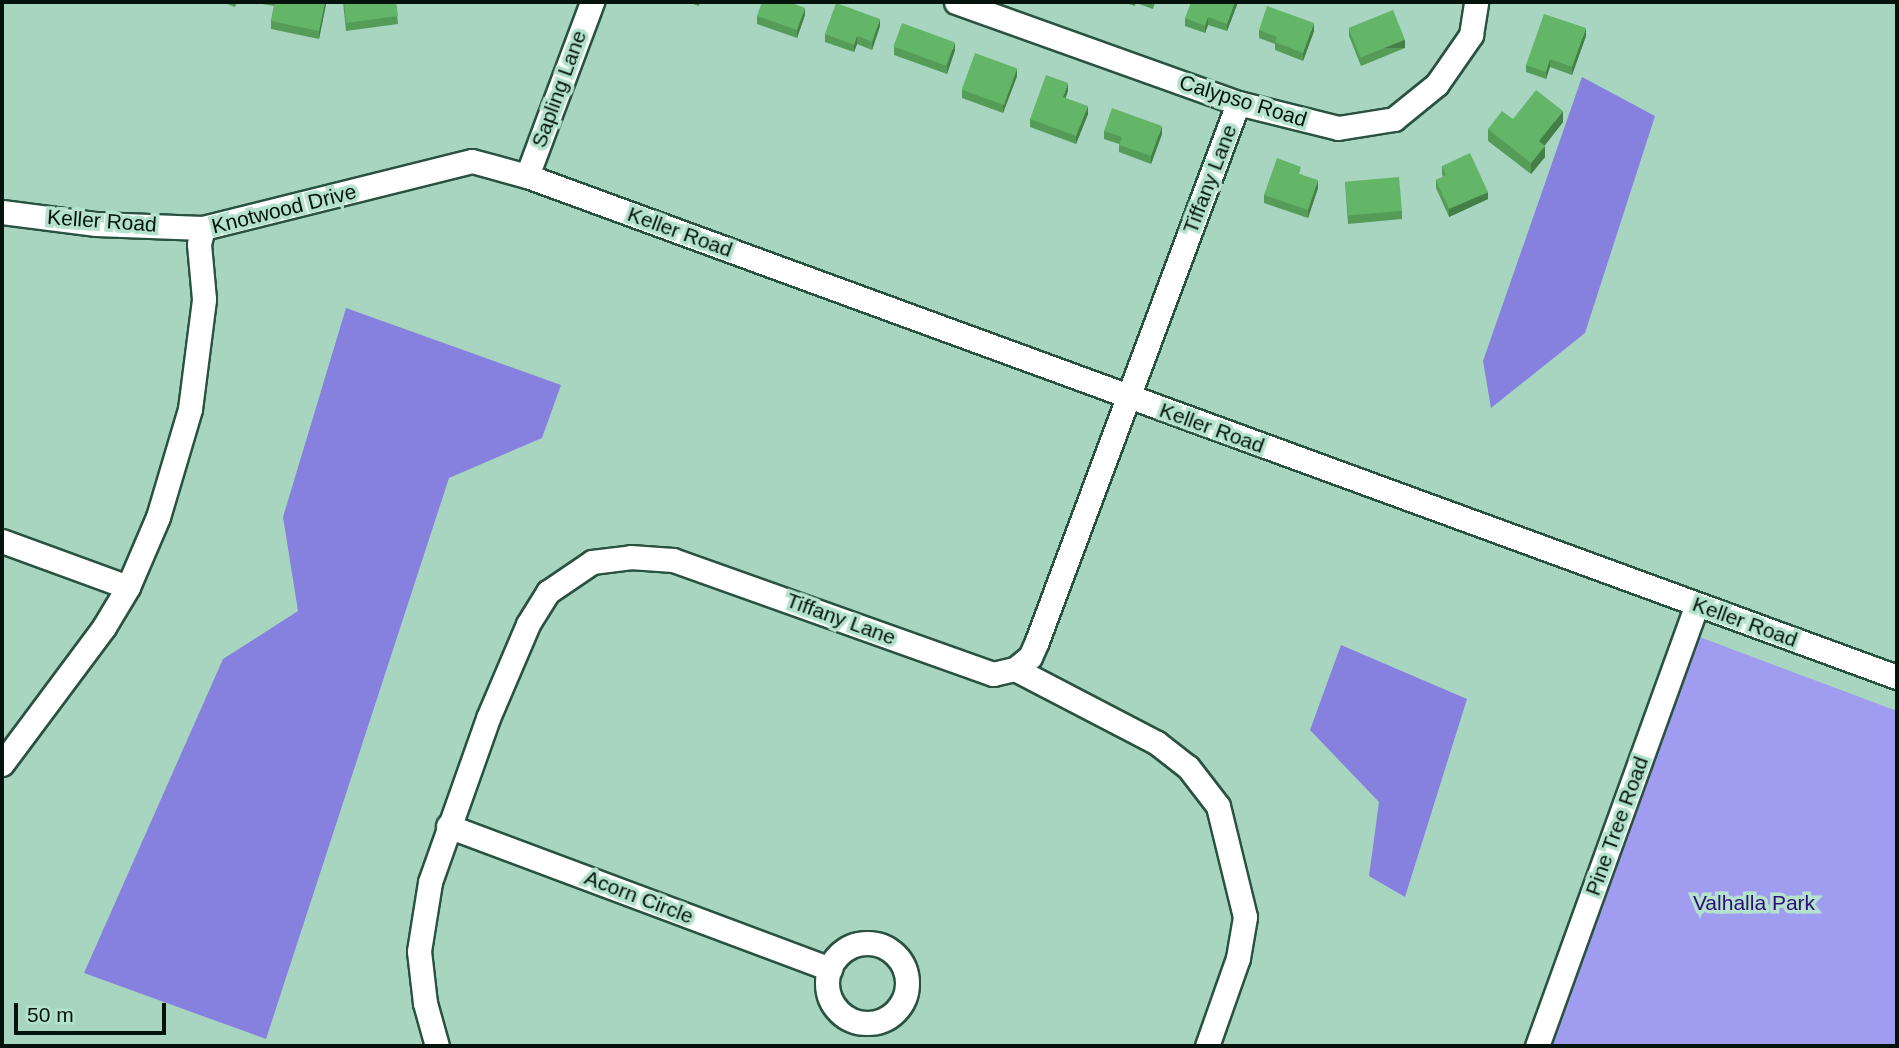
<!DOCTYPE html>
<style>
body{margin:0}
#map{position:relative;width:1899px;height:1048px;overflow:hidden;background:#a8d5c0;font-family:Arial,sans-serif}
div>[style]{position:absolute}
.green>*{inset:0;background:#a09df1}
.forest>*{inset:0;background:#8680de}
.roads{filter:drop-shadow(2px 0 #295241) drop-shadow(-2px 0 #295241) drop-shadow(0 2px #295241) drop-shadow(0 -2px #295241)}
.minor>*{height:23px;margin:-11.5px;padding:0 11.5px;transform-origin:11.5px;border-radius:11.5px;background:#fff}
.minor>.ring{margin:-11.5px;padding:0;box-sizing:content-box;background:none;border:23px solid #fff;border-radius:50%}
.wall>*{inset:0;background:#559c59}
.shaded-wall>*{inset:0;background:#457f48;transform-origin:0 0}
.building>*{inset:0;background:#63b567;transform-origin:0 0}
span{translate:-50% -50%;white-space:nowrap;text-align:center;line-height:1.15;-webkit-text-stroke:7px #b4e2cd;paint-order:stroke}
.street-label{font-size:21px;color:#04140d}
.park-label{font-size:21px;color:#2f0b7e}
.frame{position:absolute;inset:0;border:4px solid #04140d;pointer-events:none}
.scale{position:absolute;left:14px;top:1003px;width:152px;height:32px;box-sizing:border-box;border:4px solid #04140d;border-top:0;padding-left:9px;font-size:21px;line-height:24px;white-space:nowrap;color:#04140d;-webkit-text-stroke:5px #b4e2cd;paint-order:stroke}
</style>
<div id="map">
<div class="green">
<div style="clip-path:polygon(1697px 636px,1897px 711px,1897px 1046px,1551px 1046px)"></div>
</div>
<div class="forest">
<div style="clip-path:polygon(1582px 77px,1655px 116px,1585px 333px,1491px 408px,1483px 361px)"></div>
<div style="clip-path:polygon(346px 308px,561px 385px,542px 438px,449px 478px,266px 1039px,84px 973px,223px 659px,298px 611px,283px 517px)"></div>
<div style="clip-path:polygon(1341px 645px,1467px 699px,1405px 897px,1369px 876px,1379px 802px,1310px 730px)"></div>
</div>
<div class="roads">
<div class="minor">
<div style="left:956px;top:2px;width:300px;rotate:19.7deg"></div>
<div style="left:1238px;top:103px;width:103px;rotate:14deg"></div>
<div style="left:1338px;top:128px;width:57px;rotate:-9.1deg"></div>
<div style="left:1394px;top:119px;width:55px;rotate:-39.1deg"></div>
<div style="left:1437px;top:84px;width:60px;rotate:-55.2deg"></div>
<div style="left:1471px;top:35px;width:33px;rotate:-81deg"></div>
<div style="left:527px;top:176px;width:186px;rotate:-69.5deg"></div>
<div style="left:2px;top:212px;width:95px;rotate:7.3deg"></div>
<div style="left:96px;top:224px;width:107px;rotate:2.1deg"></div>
<div style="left:203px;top:228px;width:277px;rotate:-14deg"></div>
<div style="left:472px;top:161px;width:57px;rotate:15.3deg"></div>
<div style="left:527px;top:176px;width:1459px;rotate:20.09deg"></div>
<div style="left:2px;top:541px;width:134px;rotate:20.1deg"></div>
<div style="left:1015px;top:669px;width:160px;rotate:27.5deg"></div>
<div style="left:1157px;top:743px;width:39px;rotate:38deg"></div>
<div style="left:1188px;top:767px;width:49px;rotate:52.4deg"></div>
<div style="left:1218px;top:806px;width:114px;rotate:76.3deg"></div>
<div style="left:1245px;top:917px;width:42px;rotate:99.7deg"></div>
<div style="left:1238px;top:958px;width:93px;rotate:109.4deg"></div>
<div style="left:2px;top:764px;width:171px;rotate:-53.3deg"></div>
<div style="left:104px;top:627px;width:47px;rotate:-59deg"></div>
<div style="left:128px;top:587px;width:76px;rotate:-66.8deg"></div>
<div style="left:158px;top:517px;width:113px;rotate:-73.5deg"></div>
<div style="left:190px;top:409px;width:111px;rotate:-82.7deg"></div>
<div style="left:204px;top:299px;width:55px;rotate:-95.2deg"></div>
<div style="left:199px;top:244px;width:16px;rotate:-76deg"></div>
<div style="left:448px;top:826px;width:408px;rotate:20.5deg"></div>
<div class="ring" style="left:827px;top:943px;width:57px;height:57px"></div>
<div style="left:437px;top:1046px;width:45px;rotate:-105.6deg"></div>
<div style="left:425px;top:1003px;width:52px;rotate:-96.6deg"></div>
<div style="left:419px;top:951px;width:70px;rotate:-80.9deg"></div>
<div style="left:430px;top:882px;width:174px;rotate:-70.5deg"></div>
<div style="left:488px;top:718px;width:102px;rotate:-66.9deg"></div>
<div style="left:528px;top:624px;width:38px;rotate:-58deg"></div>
<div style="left:548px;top:592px;width:53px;rotate:-34.3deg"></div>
<div style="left:592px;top:562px;width:38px;rotate:-7deg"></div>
<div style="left:630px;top:557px;width:43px;rotate:4deg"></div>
<div style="left:673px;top:560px;width:340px;rotate:19.6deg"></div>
<div style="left:993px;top:674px;width:23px;rotate:-13deg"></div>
<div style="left:1015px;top:669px;width:19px;rotate:-39deg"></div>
<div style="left:1030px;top:657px;width:17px;rotate:-66deg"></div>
<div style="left:1037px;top:641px;width:574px;rotate:-69.51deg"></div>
<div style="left:1537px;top:1046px;width:469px;rotate:-70.1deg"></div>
</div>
</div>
<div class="wall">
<div style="clip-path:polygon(222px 2px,237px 2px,235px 7px)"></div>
<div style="clip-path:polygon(262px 2px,326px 2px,319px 39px,271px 29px,271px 21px,274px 6px,262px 4px)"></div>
<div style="clip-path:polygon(343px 2px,396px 2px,398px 24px,346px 31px)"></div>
<div style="clip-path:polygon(687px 2px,700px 2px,699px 6px)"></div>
<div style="clip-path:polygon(1122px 2px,1155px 2px,1153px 9px,1136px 3px,1135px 6px)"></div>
<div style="clip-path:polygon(1238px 2px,1227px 31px,1208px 25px,1205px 33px,1185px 26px,1185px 18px)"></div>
<div style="clip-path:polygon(805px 15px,797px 38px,757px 24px,757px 16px)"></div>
<div style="clip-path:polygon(880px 26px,872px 50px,857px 44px,854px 52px,825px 42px,825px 34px)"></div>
<div style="clip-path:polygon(1349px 28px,1405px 48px,1361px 66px,1349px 36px)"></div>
<div style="clip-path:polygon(1259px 30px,1314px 31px,1303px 61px,1275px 50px,1275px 44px,1259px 38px)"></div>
<div style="clip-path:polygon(1586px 36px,1572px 75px,1550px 67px,1546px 79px,1526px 72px,1526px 65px)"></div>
<div style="clip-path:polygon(894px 47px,955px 50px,947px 74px,894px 55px)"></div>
<div style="clip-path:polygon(1017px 76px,1003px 113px,962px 98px,962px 90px)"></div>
<div style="clip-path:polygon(1068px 91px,1065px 98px,1088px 114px,1076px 144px,1030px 127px,1030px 119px)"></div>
<div style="clip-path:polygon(1513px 119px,1563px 122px,1544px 146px,1545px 157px,1531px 174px,1488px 141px,1488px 129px)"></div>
<div style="clip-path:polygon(1104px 131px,1162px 134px,1151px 164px,1119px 152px,1119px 144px,1104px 139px)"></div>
<div style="clip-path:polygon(1442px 166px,1488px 199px,1449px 217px,1436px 188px,1436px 180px,1443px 177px,1442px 174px)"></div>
<div style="clip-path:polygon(1301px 174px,1318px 188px,1308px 218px,1264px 203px,1264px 195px)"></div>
<div style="clip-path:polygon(1345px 182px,1402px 211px,1402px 219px,1348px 224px)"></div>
</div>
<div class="shaded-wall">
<div style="clip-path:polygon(325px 2px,326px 2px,326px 5px,319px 39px,319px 31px)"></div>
<div style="clip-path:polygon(1235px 2px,1238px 2px,1227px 31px,1227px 24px)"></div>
<div style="clip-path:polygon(805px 8px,805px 15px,797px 38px,797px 30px)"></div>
<div style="clip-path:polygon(1208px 17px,1208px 25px,1205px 33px,1205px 26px)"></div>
<div style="clip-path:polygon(880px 19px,880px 26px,872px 50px,872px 42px)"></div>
<div style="clip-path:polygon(1314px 23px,1314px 31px,1303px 61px,1303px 53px)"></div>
<div style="clip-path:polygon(1586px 28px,1586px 36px,1572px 75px,1572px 67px)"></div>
<div style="clip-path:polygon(857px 36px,857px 44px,854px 52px,854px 45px)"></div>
<div style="left:1405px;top:40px;width:8px;height:48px;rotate:90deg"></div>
<div style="clip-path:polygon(955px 42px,955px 50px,947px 74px,947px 66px)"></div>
<div style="clip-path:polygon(1550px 59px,1550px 67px,1546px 79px,1546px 72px)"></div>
<div style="clip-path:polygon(1017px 68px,1017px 76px,1003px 113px,1003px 106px)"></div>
<div style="clip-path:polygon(1068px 83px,1068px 91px,1063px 105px,1063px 97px)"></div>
<div style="clip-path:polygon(1088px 106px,1088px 114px,1076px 144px,1076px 136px)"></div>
<div style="clip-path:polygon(1563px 111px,1563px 122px,1539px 153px,1539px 141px)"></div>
<div style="clip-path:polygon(1162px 126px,1162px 134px,1151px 164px,1151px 156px)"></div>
<div style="clip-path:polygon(1545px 146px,1545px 157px,1531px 174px,1531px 163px)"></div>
<div style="clip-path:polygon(1318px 180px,1318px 188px,1308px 218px,1308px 210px)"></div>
<div style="clip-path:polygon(1488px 192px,1488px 199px,1449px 217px,1449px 209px)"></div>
</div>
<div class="building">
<div style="clip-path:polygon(275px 2px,325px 2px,319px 31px,271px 21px)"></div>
<div style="clip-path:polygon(344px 2px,396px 2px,398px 16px,346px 23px)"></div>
<div style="clip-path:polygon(762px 2px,789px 2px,805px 8px,797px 30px,757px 16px)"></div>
<div style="clip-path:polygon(1191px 2px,1235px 2px,1227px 24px,1208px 17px,1205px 26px,1185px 18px)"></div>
<div style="clip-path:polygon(836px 3px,880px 19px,872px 42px,857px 36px,854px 45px,825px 34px)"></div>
<div style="clip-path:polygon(1267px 6px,1314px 23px,1303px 53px,1275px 42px,1277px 37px,1259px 30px)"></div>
<div style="left:1393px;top:10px;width:32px;height:48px;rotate:68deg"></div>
<div style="clip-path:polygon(1544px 14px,1586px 28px,1572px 67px,1550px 59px,1546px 72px,1526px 65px)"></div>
<div style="left:902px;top:23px;width:56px;height:25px;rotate:20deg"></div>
<div style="left:975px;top:53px;width:45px;height:39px;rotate:20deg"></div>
<div style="clip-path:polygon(1046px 75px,1068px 83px,1063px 97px,1088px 106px,1076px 136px,1030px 119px)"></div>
<div style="clip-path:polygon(1536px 90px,1563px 111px,1539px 141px,1545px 146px,1531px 163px,1488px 129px,1502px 111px,1513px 119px)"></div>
<div style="clip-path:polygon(1112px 108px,1162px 126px,1151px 156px,1119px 145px,1122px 137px,1104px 131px)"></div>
<div style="clip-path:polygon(1470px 153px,1488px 192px,1449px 209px,1436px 180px,1446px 175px,1442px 166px)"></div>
<div style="clip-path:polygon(1277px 158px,1301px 167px,1299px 174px,1318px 180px,1308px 210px,1264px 195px)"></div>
<div style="left:1399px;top:177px;width:34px;height:54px;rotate:85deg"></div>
</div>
<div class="street-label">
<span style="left:559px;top:89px;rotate:-70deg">Sapling Lane</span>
<span style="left:1243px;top:101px;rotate:17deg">Calypso Road</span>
<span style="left:1210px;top:179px;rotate:-69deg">Tiffany Lane</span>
<span style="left:284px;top:209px;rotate:-14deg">Knotwood Drive</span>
<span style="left:102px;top:221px;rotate:4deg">Keller Road</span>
<span style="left:680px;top:232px;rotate:20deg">Keller Road</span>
<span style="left:1212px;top:428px;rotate:20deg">Keller Road</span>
<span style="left:841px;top:619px;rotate:20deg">Tiffany Lane</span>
<span style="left:1745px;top:622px;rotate:20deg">Keller Road</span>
<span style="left:1617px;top:826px;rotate:-70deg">Pine Tree Road</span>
<span style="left:639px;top:897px;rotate:21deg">Acorn Circle</span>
</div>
<div class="park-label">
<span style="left:1754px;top:903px">Valhalla Park</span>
</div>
<div class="frame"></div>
<div class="scale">50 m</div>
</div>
